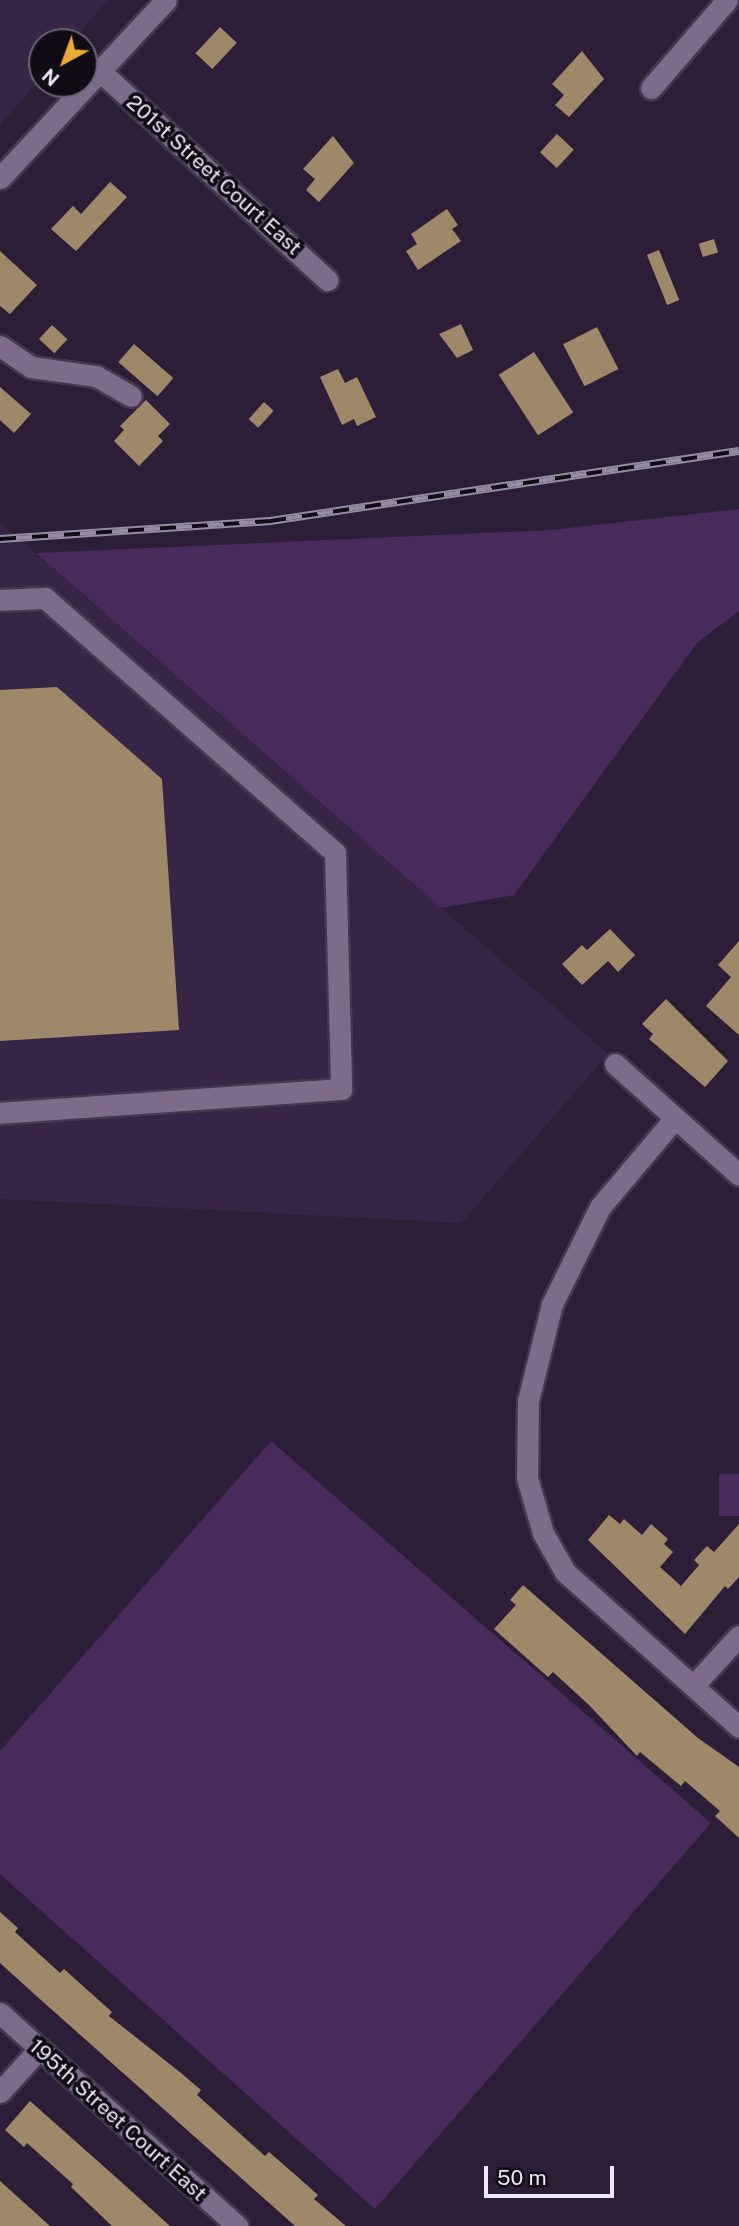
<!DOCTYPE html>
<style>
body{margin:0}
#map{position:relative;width:739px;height:2226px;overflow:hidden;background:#2c1e37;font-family:"Public Sans",sans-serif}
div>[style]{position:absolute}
.built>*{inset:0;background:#362544}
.green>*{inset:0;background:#482b5d;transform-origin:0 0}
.building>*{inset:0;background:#9d896a;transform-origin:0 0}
.roads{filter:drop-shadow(2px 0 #44384e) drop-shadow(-2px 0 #44384e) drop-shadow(0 2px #44384e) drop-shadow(0 -2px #44384e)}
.minor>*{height:21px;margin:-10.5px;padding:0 10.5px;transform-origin:10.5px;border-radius:10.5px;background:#7c6c8a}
.rail>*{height:8px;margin-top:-4px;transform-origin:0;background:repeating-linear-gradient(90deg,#110b16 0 16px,#968ba0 0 32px);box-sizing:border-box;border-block:2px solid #968ba0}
span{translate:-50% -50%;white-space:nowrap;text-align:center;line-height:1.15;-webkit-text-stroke:7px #110b16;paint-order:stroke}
.street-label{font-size:21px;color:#eee5f6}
.north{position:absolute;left:28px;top:28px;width:70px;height:70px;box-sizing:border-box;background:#110b16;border:2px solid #696270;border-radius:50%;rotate:221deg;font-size:19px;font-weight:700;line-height:28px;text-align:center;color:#eee5f6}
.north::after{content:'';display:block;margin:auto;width:24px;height:32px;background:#e9ab38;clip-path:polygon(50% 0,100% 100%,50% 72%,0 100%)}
.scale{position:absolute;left:484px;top:2166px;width:130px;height:32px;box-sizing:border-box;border:4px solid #eee5f6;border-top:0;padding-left:9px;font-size:21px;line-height:24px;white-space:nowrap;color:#eee5f6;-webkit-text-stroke:5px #110b16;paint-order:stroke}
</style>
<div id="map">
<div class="built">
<div style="clip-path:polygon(0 0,108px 0,72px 42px,42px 42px,42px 77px,0 125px)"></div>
<div style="clip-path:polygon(0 522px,608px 1054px,461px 1223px,0 1199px)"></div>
</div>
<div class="green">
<div style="clip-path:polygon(739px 509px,739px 611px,697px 643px,514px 895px,441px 908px,36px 553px,551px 530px)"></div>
<div style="clip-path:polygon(271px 1441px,711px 1823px,375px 2209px,0 1874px,0 1751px)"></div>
<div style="left:719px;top:1474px;width:20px;height:42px"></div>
</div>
<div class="building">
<div style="left:220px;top:27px;width:23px;height:36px;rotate:43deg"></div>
<div style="clip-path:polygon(582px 51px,604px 79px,569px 117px,555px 105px,564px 95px,552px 84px)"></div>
<div style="left:557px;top:134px;width:23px;height:25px;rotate:43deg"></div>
<div style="clip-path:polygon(333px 136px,354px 163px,319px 202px,306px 190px,315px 179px,303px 169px)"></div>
<div style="clip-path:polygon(110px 182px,127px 197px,76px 251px,51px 229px,73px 206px,81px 214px)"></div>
<div style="clip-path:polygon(447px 209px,458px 225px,452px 229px,461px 241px,418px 270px,406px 251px,417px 244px,411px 234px)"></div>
<div style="left:714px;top:239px;width:14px;height:16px;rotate:73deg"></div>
<div style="left:659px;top:250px;width:54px;height:13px;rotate:68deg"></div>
<div style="clip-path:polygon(0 251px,37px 285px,10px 314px,0 306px)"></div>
<div style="clip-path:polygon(461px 324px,473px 350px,457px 358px,439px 334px)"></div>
<div style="left:52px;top:325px;width:21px;height:19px;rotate:43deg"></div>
<div style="left:597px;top:327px;width:47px;height:38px;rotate:63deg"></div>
<div style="left:134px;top:344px;width:52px;height:24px;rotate:41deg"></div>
<div style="left:534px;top:352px;width:72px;height:42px;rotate:57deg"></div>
<div style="clip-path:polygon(338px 369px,345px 383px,357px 377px,376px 417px,357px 426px,354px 419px,342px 425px,320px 377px)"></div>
<div style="clip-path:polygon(0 387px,31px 414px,14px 433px,0 420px)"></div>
<div style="clip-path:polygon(146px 400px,170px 424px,158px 436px,163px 441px,139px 466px,114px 441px,124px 430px,120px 426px)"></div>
<div style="left:264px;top:402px;width:13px;height:23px;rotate:42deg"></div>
<div style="clip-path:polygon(57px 687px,162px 779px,179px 1030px,0 1041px,0 690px)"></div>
<div style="clip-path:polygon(610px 929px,635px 955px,618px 972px,608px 961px,582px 985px,562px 964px,582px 945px,587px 950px)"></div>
<div style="clip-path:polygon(739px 941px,739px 1035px,706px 1006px,731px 977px,718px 965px)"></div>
<div style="clip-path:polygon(666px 999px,728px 1061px,705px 1087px,649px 1039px,653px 1034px,642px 1024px)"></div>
<div style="clip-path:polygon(609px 1515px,620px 1524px,624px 1519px,642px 1535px,651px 1524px,668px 1539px,664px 1544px,673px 1552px,660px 1567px,681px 1586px,699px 1565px,694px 1560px,707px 1546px,714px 1552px,739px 1524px,739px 1577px,728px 1589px,725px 1586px,685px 1634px,588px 1540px)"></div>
<div style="clip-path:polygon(523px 1585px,698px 1738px,739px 1767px,739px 1838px,715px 1816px,720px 1811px,685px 1781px,681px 1786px,640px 1752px,637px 1756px,589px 1705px,553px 1672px,548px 1677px,494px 1629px,516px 1605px,510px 1600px)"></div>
<div style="clip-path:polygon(0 1912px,18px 1928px,15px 1932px,60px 1973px,64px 1969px,112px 2012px,109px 2016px,181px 2073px,201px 2090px,197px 2095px,265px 2156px,269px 2152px,300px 2179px,318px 2195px,314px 2199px,346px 2226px,295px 2226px,32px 1992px,0 1963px)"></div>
<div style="clip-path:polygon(30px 2101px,119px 2180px,170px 2226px,112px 2226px,71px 2187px,73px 2184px,27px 2143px,24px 2147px,5px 2130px)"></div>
<div style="clip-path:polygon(0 2181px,50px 2226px,0 2226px)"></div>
</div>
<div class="roads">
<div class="minor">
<div style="left:100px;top:71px;width:309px;rotate:42.6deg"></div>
<div style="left:651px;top:88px;width:116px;rotate:-49.2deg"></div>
<div style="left:0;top:178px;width:243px;rotate:-47deg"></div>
<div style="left:0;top:346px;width:37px;rotate:34deg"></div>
<div style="left:31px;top:367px;width:66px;rotate:7.9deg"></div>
<div style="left:96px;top:376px;width:40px;rotate:29.7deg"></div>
<div style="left:0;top:600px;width:45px;rotate:-2.5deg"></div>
<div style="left:45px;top:598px;width:386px;rotate:41.3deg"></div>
<div style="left:335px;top:853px;width:236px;rotate:88.5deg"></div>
<div style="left:341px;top:1089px;width:342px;rotate:176deg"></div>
<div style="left:615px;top:1064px;width:166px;rotate:41.8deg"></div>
<div style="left:675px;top:1118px;width:116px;rotate:130.1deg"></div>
<div style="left:600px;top:1207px;width:108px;rotate:116.3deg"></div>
<div style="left:552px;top:1304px;width:100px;rotate:103.9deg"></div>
<div style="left:528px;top:1401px;width:77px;rotate:90.7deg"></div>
<div style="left:527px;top:1478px;width:57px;rotate:73.8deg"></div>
<div style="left:543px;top:1533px;width:45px;rotate:60.6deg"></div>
<div style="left:565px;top:1572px;width:233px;rotate:41.7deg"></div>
<div style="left:693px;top:1686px;width:68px;rotate:-47.4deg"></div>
<div style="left:0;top:2013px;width:319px;rotate:41.9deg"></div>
<div style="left:0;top:2092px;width:58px;rotate:-47.8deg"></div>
</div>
</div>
<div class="rail">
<div style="left:0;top:539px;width:271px;rotate:-3.8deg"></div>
<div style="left:270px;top:521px;width:474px;rotate:-8.5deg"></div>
</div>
<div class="street-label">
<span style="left:214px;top:175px;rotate:42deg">201st Street Court East</span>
<span style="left:118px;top:2120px;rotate:42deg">195th Street Court East</span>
</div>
<div class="north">N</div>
<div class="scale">50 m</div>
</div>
